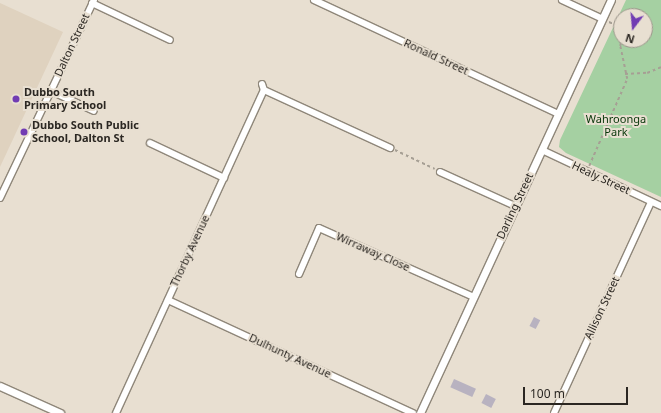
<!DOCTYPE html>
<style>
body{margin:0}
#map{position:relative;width:661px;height:413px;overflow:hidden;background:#e8dfd1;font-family:"Noto Sans",sans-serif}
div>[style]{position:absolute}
.built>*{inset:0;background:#dfd2bf}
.green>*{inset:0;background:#a5d0a2}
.building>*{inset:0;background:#b8b2c0;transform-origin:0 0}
.path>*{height:1.5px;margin-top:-0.75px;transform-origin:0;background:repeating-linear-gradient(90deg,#a69f94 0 3px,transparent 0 6px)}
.roads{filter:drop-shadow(1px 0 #8f877a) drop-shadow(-1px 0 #8f877a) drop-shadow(0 1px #8f877a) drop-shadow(0 -1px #8f877a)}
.minor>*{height:6px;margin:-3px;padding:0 3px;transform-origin:3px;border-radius:3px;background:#fff}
.tertiary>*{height:7px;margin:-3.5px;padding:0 3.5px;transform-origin:3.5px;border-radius:3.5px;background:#fff}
.dots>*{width:11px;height:11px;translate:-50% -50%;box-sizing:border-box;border:2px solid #e8dfd1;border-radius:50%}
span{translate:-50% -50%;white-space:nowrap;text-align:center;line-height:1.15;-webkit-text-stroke:4px #e8dfd1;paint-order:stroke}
.street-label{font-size:11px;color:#2b2722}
.poi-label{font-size:11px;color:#2b2722;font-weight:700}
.left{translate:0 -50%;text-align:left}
.park-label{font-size:11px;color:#063508}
.north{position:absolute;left:613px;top:8px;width:40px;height:40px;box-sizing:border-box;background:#e8dfd1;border:1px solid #9c958b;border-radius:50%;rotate:196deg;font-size:11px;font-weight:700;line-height:16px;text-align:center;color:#2b2722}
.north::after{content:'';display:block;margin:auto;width:14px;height:18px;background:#713cb3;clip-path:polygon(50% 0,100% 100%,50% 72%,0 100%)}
.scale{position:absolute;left:523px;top:387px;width:105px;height:18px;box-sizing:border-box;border:2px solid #2b2722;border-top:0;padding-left:5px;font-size:12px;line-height:14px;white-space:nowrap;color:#2b2722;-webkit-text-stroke:3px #e8dfd1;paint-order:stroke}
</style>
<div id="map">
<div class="built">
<div style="clip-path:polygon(0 3px,63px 32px,0 167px)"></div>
</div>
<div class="green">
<div style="clip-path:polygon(evenodd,626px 0,661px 0,661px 197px,566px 153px,559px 147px,560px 140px,626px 0,621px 16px,645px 16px,645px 40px,621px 40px,621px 16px)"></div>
</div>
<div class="building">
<div style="left:534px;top:317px;width:7px;height:10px;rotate:27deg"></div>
<div style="left:454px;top:379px;width:24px;height:9px;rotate:24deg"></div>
<div style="left:486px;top:394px;width:11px;height:10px;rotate:27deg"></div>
</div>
<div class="path">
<div style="left:609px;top:22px;width:13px;rotate:23deg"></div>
<div style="left:645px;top:28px;width:5px"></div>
<div style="left:625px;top:74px;width:22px;rotate:-3deg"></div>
<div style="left:647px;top:73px;width:15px;rotate:-23deg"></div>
<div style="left:395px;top:150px;width:44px;rotate:25.4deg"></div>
<div style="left:589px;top:166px;width:95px;rotate:-66.4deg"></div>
<div style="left:627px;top:79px;width:34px;rotate:-102deg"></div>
<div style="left:620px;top:46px;width:6px;rotate:-81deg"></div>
</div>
<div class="roads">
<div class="minor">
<div style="left:314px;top:0;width:270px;rotate:25deg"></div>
<div style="left:562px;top:0;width:45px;rotate:24.9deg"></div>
<div style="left:92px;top:3px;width:86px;rotate:25.4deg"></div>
<div style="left:262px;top:84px;width:6px;rotate:72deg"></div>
<div style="left:264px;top:90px;width:139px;rotate:24.7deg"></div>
<div style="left:51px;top:91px;width:47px;rotate:24.9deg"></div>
<div style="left:150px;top:143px;width:82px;rotate:25.3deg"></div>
<div style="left:542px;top:150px;width:132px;rotate:25.2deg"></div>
<div style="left:440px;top:172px;width:82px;rotate:24.4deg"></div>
<div style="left:0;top:198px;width:219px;rotate:-64.6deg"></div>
<div style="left:299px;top:274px;width:50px;rotate:-66.5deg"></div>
<div style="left:319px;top:228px;width:170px;rotate:24deg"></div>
<div style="left:168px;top:300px;width:270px;rotate:24.8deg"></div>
<div style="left:116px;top:413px;width:355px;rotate:-65.4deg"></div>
<div style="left:554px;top:413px;width:232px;rotate:-65.3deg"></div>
</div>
<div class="tertiary">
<div style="left:0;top:386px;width:66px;rotate:24.2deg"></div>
<div style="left:420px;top:413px;width:455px;rotate:-65.2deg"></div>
</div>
</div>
<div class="dots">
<div style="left:16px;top:99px;background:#713cb3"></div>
<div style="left:24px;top:132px;background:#713cb3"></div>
</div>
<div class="street-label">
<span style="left:72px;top:45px;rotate:-65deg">Dalton Street</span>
<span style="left:436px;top:57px;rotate:25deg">Ronald Street</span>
<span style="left:601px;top:178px;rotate:25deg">Healy Street</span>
<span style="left:515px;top:206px;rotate:-65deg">Darling Street</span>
<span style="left:190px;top:251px;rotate:-65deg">Thorby Avenue</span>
<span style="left:373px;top:252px;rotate:24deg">Wirraway Close</span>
<span style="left:602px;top:308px;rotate:-65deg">Allison Street</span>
<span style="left:290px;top:356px;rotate:25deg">Dulhunty Avenue</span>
</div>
<div class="poi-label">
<span class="left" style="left:24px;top:99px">Dubbo South<br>Primary School</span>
<span class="left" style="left:32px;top:132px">Dubbo South Public<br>School, Dalton St</span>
</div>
<div class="park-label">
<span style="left:616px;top:126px">Wahroonga<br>Park</span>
</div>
<div class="north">N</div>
<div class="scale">100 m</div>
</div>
